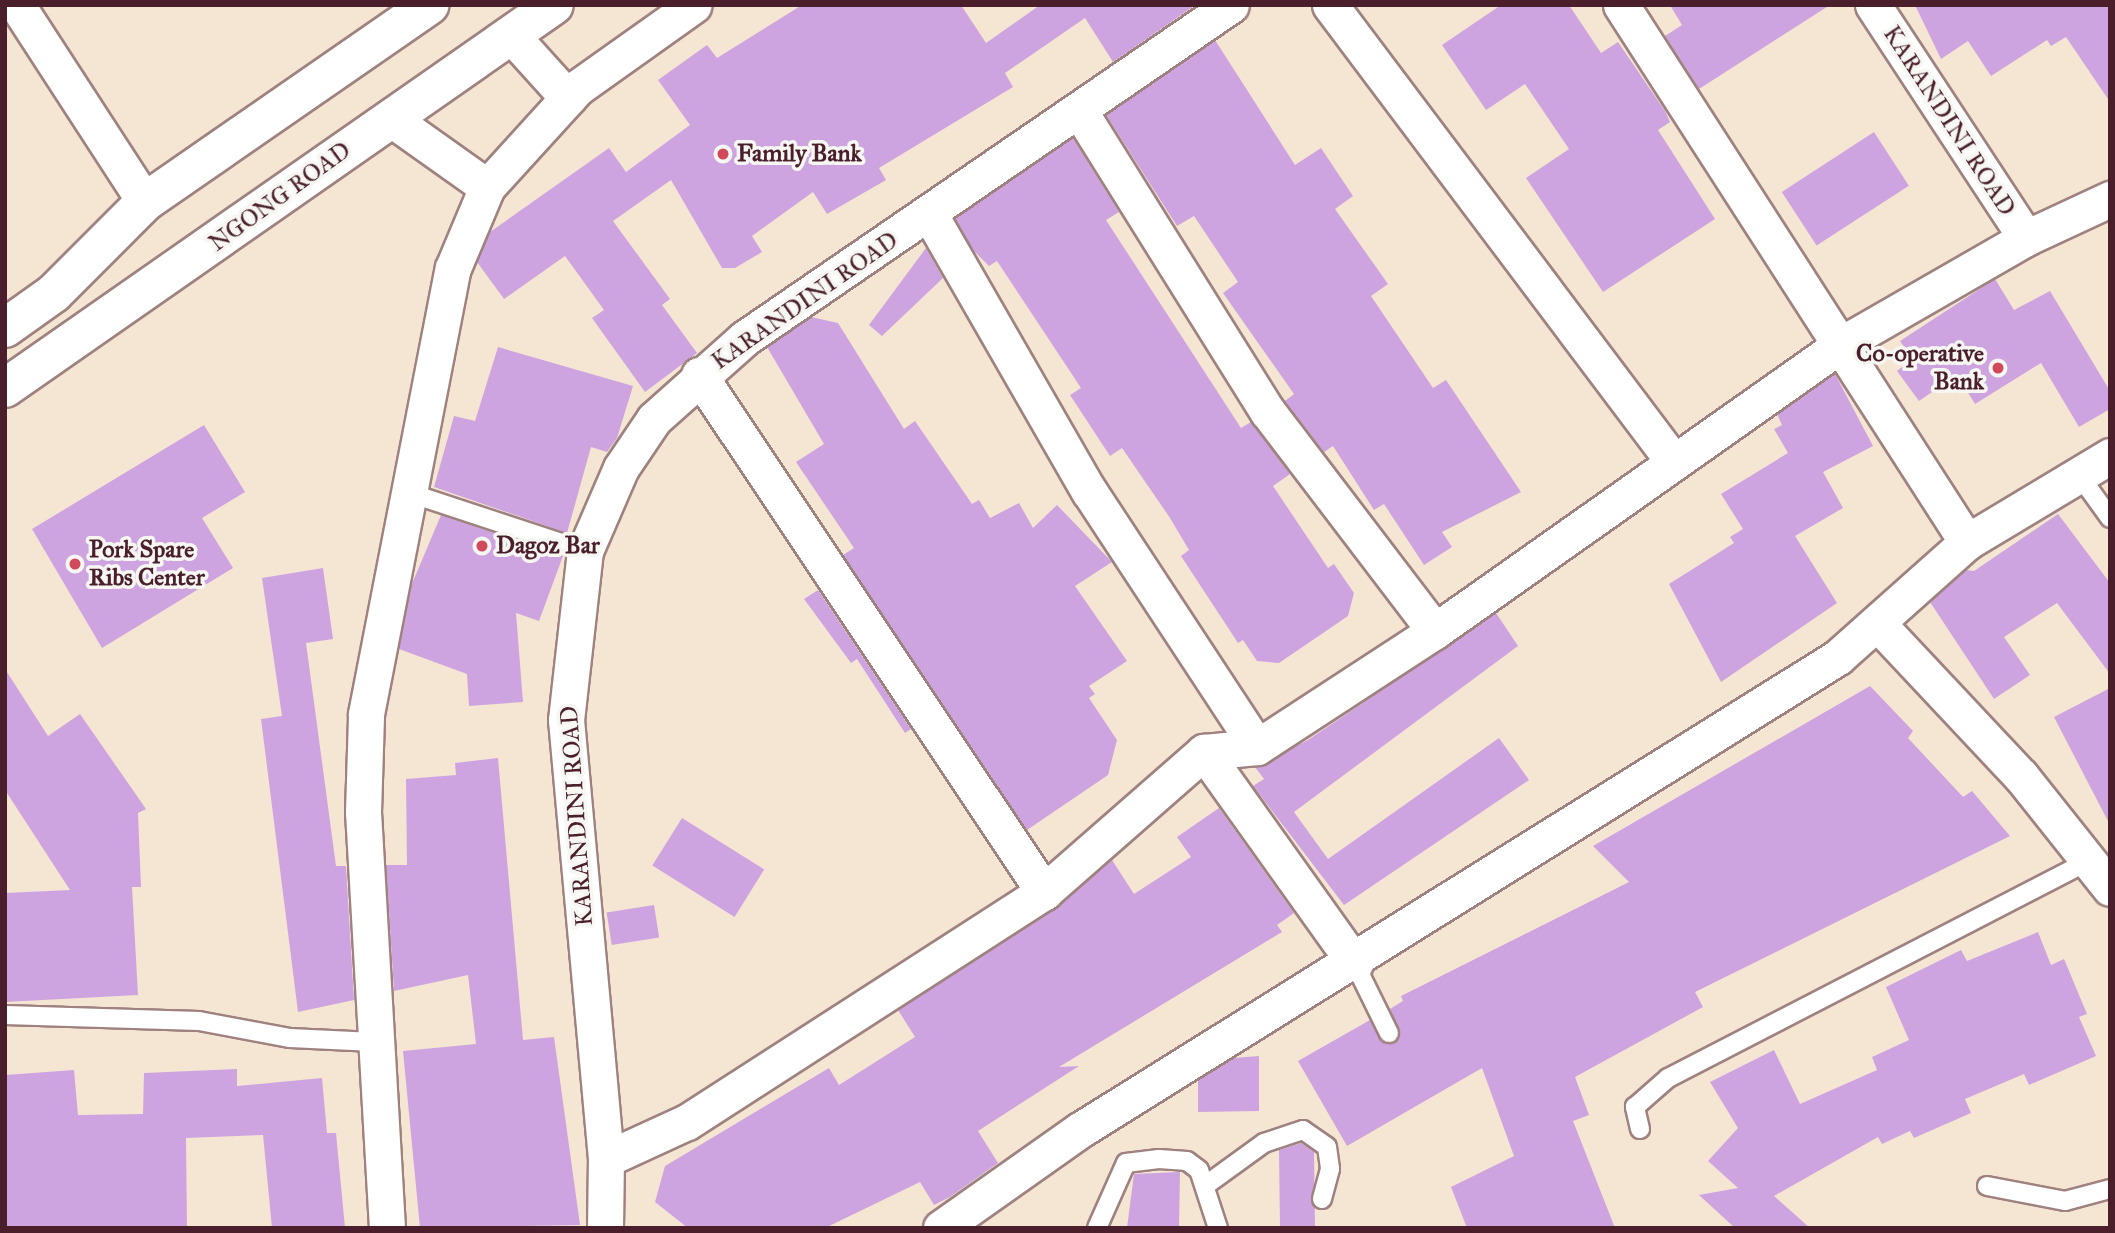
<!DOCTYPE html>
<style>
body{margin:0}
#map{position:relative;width:2115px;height:1233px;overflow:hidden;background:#f4e6d3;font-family:"IM FELL Great Primer",serif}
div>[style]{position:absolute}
.building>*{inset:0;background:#cea4e0;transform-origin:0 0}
.roads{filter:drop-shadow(2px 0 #9f827f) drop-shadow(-2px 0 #9f827f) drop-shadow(0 2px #9f827f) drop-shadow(0 -2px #9f827f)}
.service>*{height:18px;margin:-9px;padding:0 9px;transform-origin:9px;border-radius:9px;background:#fff}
.minor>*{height:35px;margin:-17.5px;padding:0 17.5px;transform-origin:17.5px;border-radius:17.5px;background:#fff}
.secondary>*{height:38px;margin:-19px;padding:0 19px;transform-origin:19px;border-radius:19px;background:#fff}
.dots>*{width:19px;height:19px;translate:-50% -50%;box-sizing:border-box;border:4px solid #f6f6f2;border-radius:50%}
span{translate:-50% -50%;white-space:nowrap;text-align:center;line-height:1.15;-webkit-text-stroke:7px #f6f6f2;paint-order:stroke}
.street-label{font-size:24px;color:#4a1f2b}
.poi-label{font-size:24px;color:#4a1f2b;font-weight:700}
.left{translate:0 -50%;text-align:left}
.right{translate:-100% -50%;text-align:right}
.frame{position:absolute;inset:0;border:7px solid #4a1f2b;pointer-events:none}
</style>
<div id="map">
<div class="building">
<div style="clip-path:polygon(802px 5px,961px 5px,986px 43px,1040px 5px,1194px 6px,1113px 62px,1085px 18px,1005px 73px,1013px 87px,879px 168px,886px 180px,827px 214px,813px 192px,752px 236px,762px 252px,735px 268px,722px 268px,671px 180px,613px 221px,670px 299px,662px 305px,697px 353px,645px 392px,592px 318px,604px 310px,565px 256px,504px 299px,477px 262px,490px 232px,609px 148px,626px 172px,690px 125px,658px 80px,707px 45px,717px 58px)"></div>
<div style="clip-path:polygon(1501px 5px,1569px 5px,1601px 53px,1618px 42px,1665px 111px,1670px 122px,1658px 130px,1715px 219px,1603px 292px,1526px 178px,1569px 149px,1525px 84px,1486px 110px,1442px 45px)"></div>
<div style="clip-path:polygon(1670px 5px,1830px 5px,1699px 89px,1665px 36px,1682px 25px)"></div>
<div style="clip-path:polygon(1915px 5px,2110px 5px,2110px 102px,2066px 37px,2051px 46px,2047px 40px,1991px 76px,1968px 41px,1941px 59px)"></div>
<div style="clip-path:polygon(1215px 40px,1295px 165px,1321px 148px,1353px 196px,1335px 209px,1388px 284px,1371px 296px,1433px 388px,1446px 380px,1521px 492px,1442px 532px,1452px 547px,1424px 565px,1384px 504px,1374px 510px,1333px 446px,1324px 452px,1285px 401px,1294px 394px,1223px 293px,1238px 282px,1194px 216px,1177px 226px,1106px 115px)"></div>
<div style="left:1874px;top:132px;width:64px;height:110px;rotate:57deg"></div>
<div style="clip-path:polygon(1073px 138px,1119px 212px,1106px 220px,1241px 428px,1251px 422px,1290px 474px,1273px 486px,1328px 568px,1334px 564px,1354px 593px,1348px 616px,1279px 663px,1257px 661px,1243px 640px,1238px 643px,1181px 556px,1189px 550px,1170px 518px,1122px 448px,1110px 456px,1070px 395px,1081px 388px,997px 261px,989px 266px,973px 250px,955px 218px)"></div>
<div style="clip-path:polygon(926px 248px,943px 278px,882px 336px,869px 325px)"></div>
<div style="clip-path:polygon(1995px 279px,2014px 310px,2050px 291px,2110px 391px,2110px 409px,2079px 427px,2041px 363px,1975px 404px,1957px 375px,1919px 401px,1897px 371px,1912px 359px,1900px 341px)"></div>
<div style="clip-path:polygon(811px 317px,838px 323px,904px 429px,915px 421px,972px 504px,979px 500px,990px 518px,1019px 503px,1033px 528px,1057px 505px,1112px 562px,1075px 586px,1127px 661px,1089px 686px,1095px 694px,1089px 698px,1117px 740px,1108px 775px,1027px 830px,843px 555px,854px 548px,796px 462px,824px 444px,767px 347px)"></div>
<div style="clip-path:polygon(498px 347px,633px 386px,617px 438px,607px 452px,591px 447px,567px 533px,434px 487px,454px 416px,475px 421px)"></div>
<div style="clip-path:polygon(1835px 374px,1873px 446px,1823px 472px,1843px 508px,1795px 536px,1837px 603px,1721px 682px,1669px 584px,1734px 543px,1730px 537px,1743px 529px,1721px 494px,1788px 453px,1774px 429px,1782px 425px,1777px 414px)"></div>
<div style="clip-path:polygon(204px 425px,245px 492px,202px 518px,233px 568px,102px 648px,32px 529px)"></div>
<div style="clip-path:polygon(2058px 514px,2110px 583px,2110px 674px,2057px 603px,2004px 637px,2030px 675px,1994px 699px,1930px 602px,1966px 570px,1974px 571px)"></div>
<div style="clip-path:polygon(441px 515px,563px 556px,539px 621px,516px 613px,523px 702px,469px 706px,467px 674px,399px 649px,411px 586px)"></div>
<div style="clip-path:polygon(323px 568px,333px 639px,306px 643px,336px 866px,346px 866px,354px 1000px,298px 1012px,261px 719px,282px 716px,262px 578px)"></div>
<div style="clip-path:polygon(818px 590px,911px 729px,905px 733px,857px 659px,851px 663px,804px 599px)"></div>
<div style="clip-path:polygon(1496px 613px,1518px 646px,1294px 812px,1328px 859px,1499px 738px,1529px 780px,1344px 905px,1253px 786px,1264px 779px,1255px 767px,1308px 740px)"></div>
<div style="clip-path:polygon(5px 669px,48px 736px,80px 714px,146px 809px,138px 813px,141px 887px,132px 887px,138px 995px,5px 1002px,5px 893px,70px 890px,5px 790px)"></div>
<div style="clip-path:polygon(1870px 686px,1913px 731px,1908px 738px,1963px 797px,1972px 791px,2010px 836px,1695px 992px,1703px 1007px,1575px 1077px,1589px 1115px,1573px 1121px,1615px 1228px,1467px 1228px,1451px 1187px,1514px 1156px,1482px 1068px,1347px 1146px,1298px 1061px,1370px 1020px,1382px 1042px,1395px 1043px,1400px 1033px,1390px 1009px,1403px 1001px,1401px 996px,1629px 882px,1593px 846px)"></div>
<div style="clip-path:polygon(2110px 688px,2110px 825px,2054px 717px)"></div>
<div style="clip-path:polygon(498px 758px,523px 1040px,554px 1037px,580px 1225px,420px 1228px,403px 1051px,476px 1044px,468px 975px,394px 991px,386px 865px,407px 865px,406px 779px,456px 775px,455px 763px)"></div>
<div style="clip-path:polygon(1219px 808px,1294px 913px,1277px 925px,1282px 932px,1059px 1067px,1079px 1066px,978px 1131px,998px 1163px,950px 1197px,934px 1205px,920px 1182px,825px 1228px,688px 1228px,655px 1202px,665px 1166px,829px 1068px,839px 1085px,915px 1037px,898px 1010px,1055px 909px,1112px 860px,1134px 894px,1191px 857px,1177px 837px)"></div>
<div style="left:682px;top:818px;width:97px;height:56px;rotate:32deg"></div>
<div style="left:654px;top:905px;width:33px;height:48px;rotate:81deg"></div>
<div style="clip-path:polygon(2038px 932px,2051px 965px,2064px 959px,2087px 1014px,2079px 1017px,2096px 1056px,2029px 1085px,2024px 1074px,1965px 1099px,1971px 1113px,1914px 1138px,1910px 1131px,1882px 1144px,1878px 1137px,1774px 1196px,1810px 1228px,1735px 1228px,1699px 1195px,1738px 1188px,1708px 1161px,1738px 1128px,1710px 1082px,1774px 1050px,1800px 1104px,1877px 1070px,1872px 1057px,1909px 1040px,1886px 987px,1961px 950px,1967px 961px)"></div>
<div style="clip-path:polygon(1259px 1056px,1259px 1111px,1198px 1112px,1198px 1080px,1234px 1058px)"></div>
<div style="clip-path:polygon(237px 1069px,237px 1086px,322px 1078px,327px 1133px,336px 1133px,345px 1228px,272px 1228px,263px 1135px,186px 1138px,187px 1228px,5px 1228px,5px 1075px,74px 1070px,78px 1115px,143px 1114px,144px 1073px)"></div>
<div style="clip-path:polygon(1301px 1143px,1314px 1152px,1315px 1228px,1280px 1228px,1279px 1150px)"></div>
<div style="clip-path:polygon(1180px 1172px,1179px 1228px,1127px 1228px,1134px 1174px)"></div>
</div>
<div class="roads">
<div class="service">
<div style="left:2079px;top:475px;width:53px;rotate:54.2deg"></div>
<div style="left:413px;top:494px;width:181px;rotate:18.3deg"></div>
<div style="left:1355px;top:964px;width:77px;rotate:63.8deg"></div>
<div style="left:5px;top:1015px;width:194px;rotate:1.8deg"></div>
<div style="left:199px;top:1021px;width:93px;rotate:10.6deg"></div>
<div style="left:290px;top:1038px;width:84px;rotate:2.7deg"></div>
<div style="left:1640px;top:1129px;width:23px;rotate:-103deg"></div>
<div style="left:1635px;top:1107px;width:44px;rotate:-41.3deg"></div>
<div style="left:1668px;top:1078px;width:469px;rotate:-27.3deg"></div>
<div style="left:1206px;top:1185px;width:72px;rotate:-35.9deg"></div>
<div style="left:1264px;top:1143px;width:41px;rotate:-18.4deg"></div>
<div style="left:1303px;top:1130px;width:29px;rotate:35deg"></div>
<div style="left:1327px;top:1147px;width:22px;rotate:82deg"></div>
<div style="left:1330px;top:1169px;width:31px;rotate:105deg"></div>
<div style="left:1987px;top:1186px;width:79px;rotate:10.9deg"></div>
<div style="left:2065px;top:1201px;width:47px;rotate:-14.9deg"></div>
<div style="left:1097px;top:1228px;width:71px;rotate:-66deg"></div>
<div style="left:1126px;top:1163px;width:33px;rotate:-7deg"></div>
<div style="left:1159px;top:1159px;width:28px;rotate:4deg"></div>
<div style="left:1187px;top:1161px;width:15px;rotate:37deg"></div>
<div style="left:1199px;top:1170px;width:61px;rotate:71.9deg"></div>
</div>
<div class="minor">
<div style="left:17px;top:5px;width:235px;rotate:57deg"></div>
<div style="left:1330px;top:5px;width:571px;rotate:53.05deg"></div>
<div style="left:1621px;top:5px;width:639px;rotate:57.21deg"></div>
<div style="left:1873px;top:5px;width:279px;rotate:56.7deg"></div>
<div style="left:511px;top:35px;width:85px;rotate:47.9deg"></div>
<div style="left:1079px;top:110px;width:356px;rotate:58deg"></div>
<div style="left:1268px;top:412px;width:275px;rotate:52.7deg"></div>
<div style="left:390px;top:118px;width:119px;rotate:35.4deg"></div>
<div style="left:930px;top:215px;width:319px;rotate:60.1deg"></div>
<div style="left:1089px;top:491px;width:306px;rotate:56.7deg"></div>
<div style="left:699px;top:375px;width:622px;rotate:56.28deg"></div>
<div style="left:1879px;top:625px;width:207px;rotate:46.8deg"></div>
<div style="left:2021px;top:776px;width:143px;rotate:51.5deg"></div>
<div style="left:1204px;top:752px;width:260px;rotate:54.5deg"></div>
<div style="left:606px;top:1159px;width:89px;rotate:-24.6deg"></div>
<div style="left:687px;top:1122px;width:425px;rotate:-32.8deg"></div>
<div style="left:1044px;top:892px;width:213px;rotate:-41.2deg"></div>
<div style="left:1204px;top:752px;width:53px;rotate:-5.4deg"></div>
<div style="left:1257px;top:747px;width:212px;rotate:-33.1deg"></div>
<div style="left:1435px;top:631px;width:496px;rotate:-35.2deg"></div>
<div style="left:1840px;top:345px;width:215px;rotate:-29.9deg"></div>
<div style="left:2026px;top:238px;width:93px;rotate:-24.9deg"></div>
<div style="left:387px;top:1228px;width:417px;rotate:-93.3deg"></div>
<div style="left:363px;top:812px;width:98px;rotate:-88.2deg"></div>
<div style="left:366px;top:714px;width:454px;rotate:-79deg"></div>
<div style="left:453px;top:268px;width:88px;rotate:-67.2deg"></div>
<div style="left:487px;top:187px;width:134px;rotate:-47.7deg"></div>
<div style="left:577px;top:88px;width:143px;rotate:-35.4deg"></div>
<div style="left:605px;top:1228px;width:69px;rotate:-89.2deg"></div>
<div style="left:606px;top:1159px;width:441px;rotate:-95.2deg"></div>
<div style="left:566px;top:720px;width:170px;rotate:-83.6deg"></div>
<div style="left:585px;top:551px;width:90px;rotate:-66.6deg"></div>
<div style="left:621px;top:468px;width:59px;rotate:-56deg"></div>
<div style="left:654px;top:419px;width:122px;rotate:-41.7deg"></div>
<div style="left:745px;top:338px;width:589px;rotate:-34.42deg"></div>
<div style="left:941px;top:1228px;width:170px;rotate:-35.2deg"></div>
<div style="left:1080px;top:1130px;width:893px;rotate:-31.96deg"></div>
<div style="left:1838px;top:657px;width:173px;rotate:-41.7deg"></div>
<div style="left:1967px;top:542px;width:167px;rotate:-31deg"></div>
</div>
<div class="secondary">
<div style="left:5px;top:328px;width:60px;rotate:-35.5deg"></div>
<div style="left:54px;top:293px;width:129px;rotate:-45deg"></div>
<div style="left:145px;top:202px;width:346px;rotate:-34.7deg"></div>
<div style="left:5px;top:388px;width:669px;rotate:-34.9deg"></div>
</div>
</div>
<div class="dots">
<div style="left:723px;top:154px;background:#d1495b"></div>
<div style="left:1998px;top:368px;background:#d1495b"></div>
<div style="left:482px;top:546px;background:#d1495b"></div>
<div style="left:75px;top:564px;background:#d1495b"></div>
</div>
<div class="street-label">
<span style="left:1949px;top:121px;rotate:57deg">KARANDINI ROAD</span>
<span style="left:280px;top:197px;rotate:-36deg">NGONG ROAD</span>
<span style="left:805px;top:301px;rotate:-35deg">KARANDINI ROAD</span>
<span style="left:577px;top:816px;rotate:-94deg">KARANDINI ROAD</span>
</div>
<div class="poi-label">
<span class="left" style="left:737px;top:154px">Family Bank</span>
<span class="right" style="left:1984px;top:368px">Co-operative<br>Bank</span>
<span class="left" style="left:496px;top:546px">Dagoz Bar</span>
<span class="left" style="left:89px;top:564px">Pork Spare<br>Ribs Center</span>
</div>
<div class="frame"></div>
</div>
